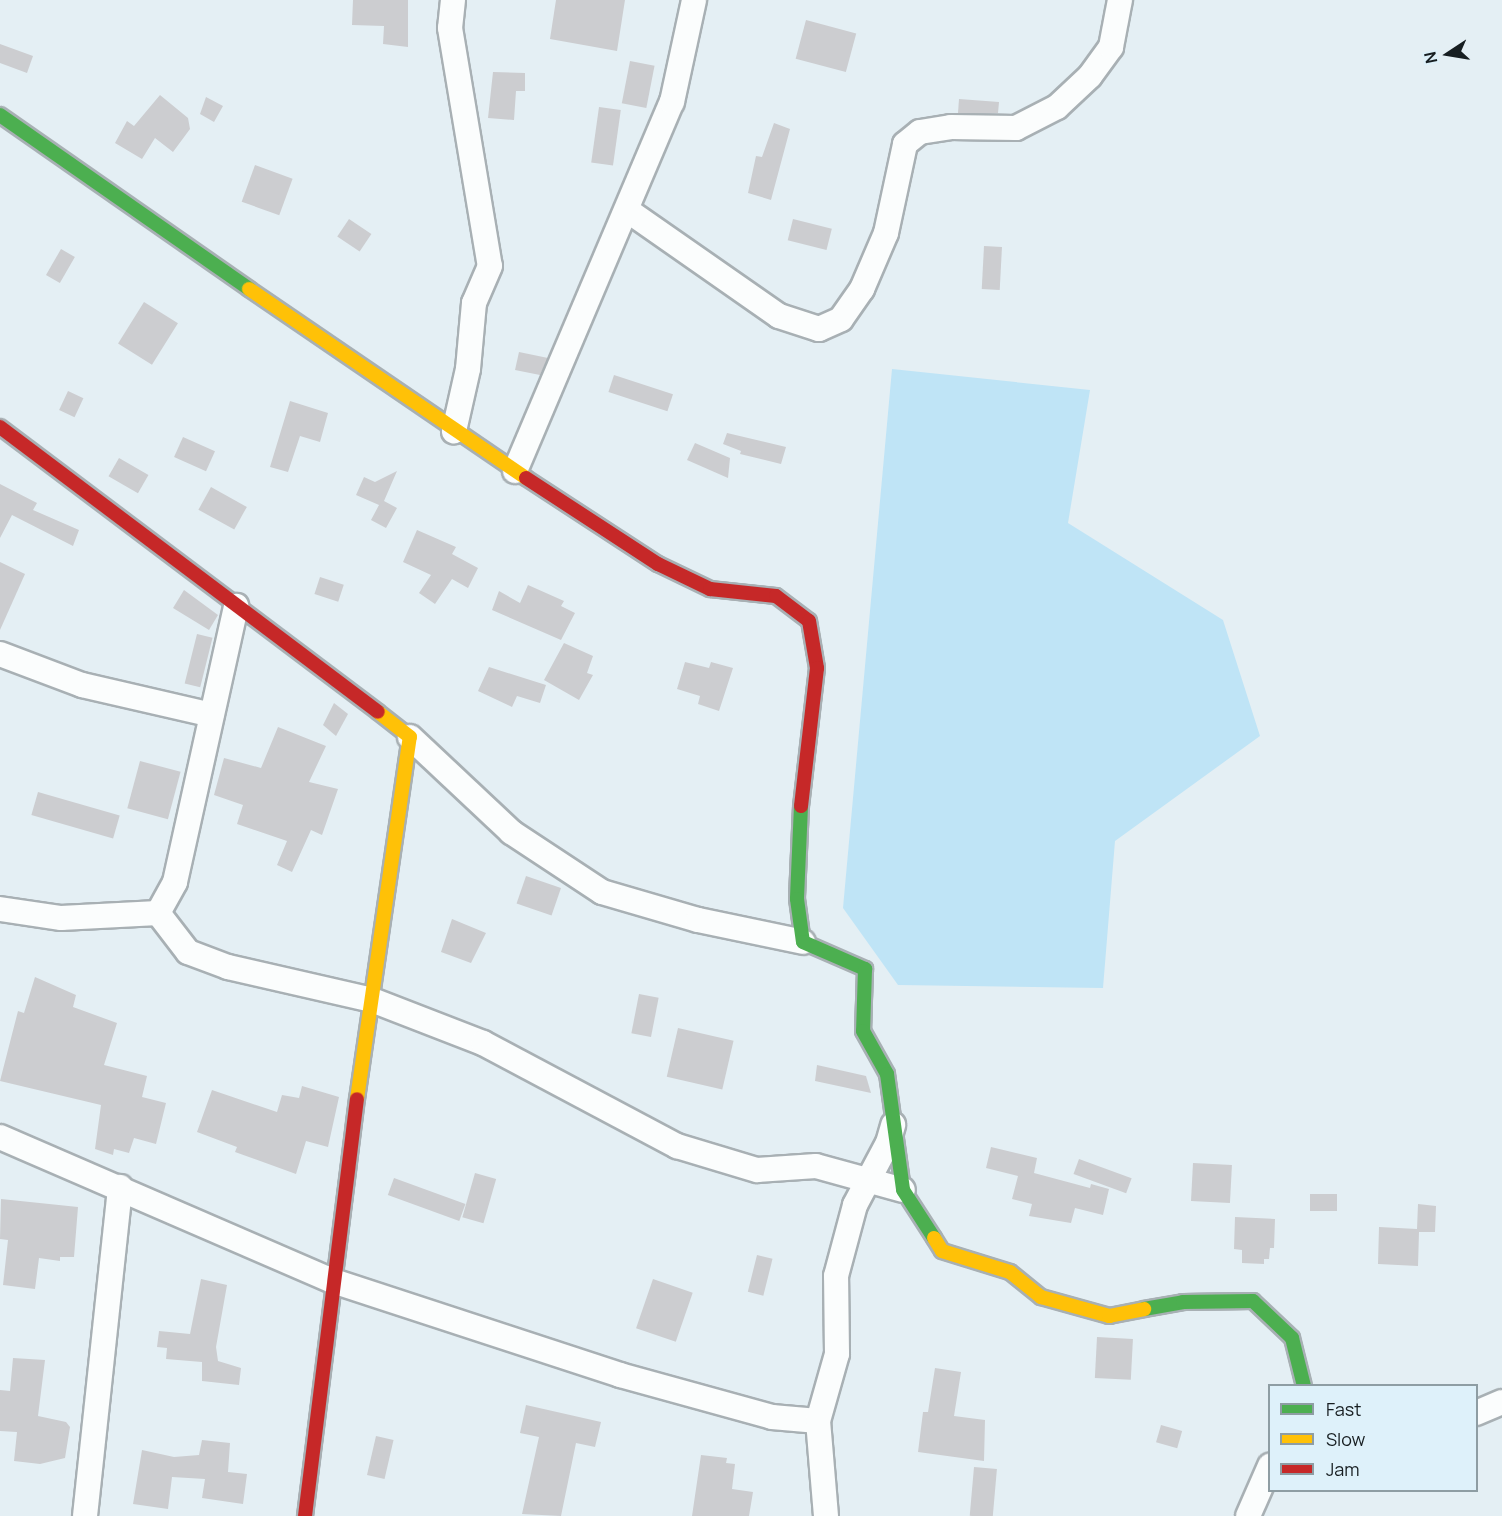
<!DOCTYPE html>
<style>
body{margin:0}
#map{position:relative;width:1502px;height:1516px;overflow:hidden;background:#e4eff4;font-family:Manrope,sans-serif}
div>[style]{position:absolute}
.green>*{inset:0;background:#bfe4f6}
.building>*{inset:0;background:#cccdd0;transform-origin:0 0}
.roads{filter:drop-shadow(2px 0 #a8b0b4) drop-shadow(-2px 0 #a8b0b4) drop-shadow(0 2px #a8b0b4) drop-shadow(0 -2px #a8b0b4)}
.street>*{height:24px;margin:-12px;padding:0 12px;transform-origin:12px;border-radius:12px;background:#fbfdfd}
.fast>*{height:14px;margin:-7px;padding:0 7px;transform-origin:7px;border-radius:7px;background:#4caf50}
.slow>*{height:14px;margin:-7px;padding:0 7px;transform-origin:7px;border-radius:7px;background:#ffc107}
.jam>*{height:14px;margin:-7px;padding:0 7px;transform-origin:7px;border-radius:7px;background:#c62828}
span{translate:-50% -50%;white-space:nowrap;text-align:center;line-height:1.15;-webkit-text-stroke:5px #def1fa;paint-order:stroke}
.legend{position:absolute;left:1268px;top:1384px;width:210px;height:108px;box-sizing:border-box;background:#def1fa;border:2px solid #8e9da3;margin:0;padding:8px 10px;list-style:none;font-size:18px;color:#171e21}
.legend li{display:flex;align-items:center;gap:12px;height:30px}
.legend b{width:30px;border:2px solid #8e9da3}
.north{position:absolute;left:1418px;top:24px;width:60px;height:60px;-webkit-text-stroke:4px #def1fa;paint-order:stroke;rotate:258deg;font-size:16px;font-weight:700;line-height:24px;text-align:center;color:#171e21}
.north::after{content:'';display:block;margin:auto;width:21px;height:27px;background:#171e21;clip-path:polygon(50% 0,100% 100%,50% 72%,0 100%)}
</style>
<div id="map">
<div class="green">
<div style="clip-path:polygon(892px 369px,1090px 390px,1068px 523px,1223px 620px,1260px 736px,1115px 841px,1103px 988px,898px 985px,843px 908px)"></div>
</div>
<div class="building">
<div style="clip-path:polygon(353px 0,408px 0,408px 47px,383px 44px,384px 26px,352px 25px)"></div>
<div style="clip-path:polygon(556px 0,625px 0,617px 51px,550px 39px)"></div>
<div style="left:806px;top:20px;width:52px;height:40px;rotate:15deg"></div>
<div style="clip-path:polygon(0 44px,33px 56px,27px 73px,0 63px)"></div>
<div style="left:630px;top:61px;width:25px;height:43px;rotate:11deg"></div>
<div style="clip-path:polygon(493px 72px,525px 73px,525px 91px,516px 91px,514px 120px,488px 118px)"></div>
<div style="clip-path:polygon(160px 95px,188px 118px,190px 129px,173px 152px,155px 138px,142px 159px,115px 143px,127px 121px,134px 126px)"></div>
<div style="clip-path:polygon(206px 97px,223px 106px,214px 122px,200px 114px)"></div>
<div style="clip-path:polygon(959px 99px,999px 102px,998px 113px,958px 113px)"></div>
<div style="left:599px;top:107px;width:22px;height:56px;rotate:8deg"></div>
<div style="clip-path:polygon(774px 123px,790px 129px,771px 200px,748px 193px,756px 156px,762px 157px)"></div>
<div style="left:255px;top:165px;width:40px;height:39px;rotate:20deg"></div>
<div style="left:349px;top:219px;width:27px;height:21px;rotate:34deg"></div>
<div style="left:793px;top:219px;width:40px;height:22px;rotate:14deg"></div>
<div style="left:984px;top:246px;width:18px;height:43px;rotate:3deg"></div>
<div style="left:61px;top:249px;width:16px;height:30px;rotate:30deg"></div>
<div style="left:144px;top:302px;width:40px;height:49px;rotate:32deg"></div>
<div style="clip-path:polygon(519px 352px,548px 358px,540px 375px,515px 370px)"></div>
<div style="left:614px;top:375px;width:62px;height:18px;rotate:18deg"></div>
<div style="left:68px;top:391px;width:17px;height:21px;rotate:25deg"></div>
<div style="clip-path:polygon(290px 401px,328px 413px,320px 442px,300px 436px,288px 472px,270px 467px)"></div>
<div style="clip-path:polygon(727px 433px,786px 447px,781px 464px,740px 454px,741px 451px,723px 444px)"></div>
<div style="left:183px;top:437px;width:35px;height:22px;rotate:24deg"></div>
<div style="clip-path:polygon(695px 443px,730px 458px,728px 478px,687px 460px)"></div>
<div style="left:119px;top:458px;width:34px;height:21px;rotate:30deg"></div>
<div style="clip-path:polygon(397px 471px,384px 501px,397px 508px,386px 528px,371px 520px,379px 505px,356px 495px,364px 477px,375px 482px)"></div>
<div style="clip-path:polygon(0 484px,37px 503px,33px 510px,79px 530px,73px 546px,12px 515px,0 538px)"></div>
<div style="left:211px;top:487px;width:41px;height:26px;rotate:29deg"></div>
<div style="clip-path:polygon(417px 530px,456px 547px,452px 554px,478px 568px,468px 588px,452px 579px,435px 604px,419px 593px,431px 575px,403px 562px)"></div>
<div style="clip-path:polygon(0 562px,25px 574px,0 630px)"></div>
<div style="left:320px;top:577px;width:25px;height:18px;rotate:18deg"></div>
<div style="clip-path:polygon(528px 585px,564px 601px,561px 606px,575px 613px,561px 640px,492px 610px,499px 591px,520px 603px)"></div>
<div style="clip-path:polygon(184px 590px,218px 615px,209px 630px,173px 608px)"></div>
<div style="left:197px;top:634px;width:16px;height:51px;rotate:14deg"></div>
<div style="clip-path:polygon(564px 643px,593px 656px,587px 673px,593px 675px,579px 700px,544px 680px)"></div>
<div style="clip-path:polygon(685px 662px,709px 668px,711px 662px,733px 668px,719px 711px,698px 704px,700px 696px,677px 689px)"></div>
<div style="clip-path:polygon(489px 667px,546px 685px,540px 703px,517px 696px,512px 707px,478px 691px)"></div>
<div style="clip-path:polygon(334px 703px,348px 714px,336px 736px,323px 725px)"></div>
<div style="clip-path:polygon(278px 727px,326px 746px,309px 782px,338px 789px,322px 835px,311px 830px,292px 872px,277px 865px,287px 841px,237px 824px,243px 805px,214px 795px,224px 758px,261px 768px)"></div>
<div style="left:140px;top:761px;width:42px;height:49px;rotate:15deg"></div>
<div style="left:38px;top:792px;width:85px;height:24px;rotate:16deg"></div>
<div style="left:526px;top:876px;width:37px;height:29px;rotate:19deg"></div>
<div style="clip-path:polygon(452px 919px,486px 933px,471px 963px,441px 952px)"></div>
<div style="clip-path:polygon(35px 977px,76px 995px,73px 1007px,117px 1023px,104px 1065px,147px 1076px,142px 1097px,166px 1103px,156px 1144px,134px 1138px,129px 1153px,114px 1149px,113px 1155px,95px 1149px,101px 1105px,0 1081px,18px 1011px,24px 1013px)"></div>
<div style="left:639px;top:994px;width:20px;height:40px;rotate:11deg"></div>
<div style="left:678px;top:1028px;width:57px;height:50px;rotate:13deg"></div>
<div style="clip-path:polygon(817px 1065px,866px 1076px,871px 1093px,815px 1081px)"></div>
<div style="clip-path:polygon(302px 1086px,339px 1097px,328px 1147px,306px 1141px,296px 1174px,235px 1152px,237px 1147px,197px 1132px,212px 1090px,277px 1112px,282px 1095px,299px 1098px)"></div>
<div style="clip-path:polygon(991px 1147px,1037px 1158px,1034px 1173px,1090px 1188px,1091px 1184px,1109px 1189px,1103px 1215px,1075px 1208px,1071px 1223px,1029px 1216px,1032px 1204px,1012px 1199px,1018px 1176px,986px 1168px)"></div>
<div style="left:1079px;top:1159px;width:56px;height:16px;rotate:20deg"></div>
<div style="left:1193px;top:1163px;width:39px;height:38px;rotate:3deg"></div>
<div style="left:475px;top:1173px;width:22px;height:46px;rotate:16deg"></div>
<div style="left:394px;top:1178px;width:76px;height:18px;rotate:20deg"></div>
<div style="left:1310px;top:1194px;width:27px;height:17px"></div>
<div style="clip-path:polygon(1px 1199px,78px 1207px,74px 1257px,60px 1257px,60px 1261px,39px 1258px,35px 1289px,3px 1285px,8px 1240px,0 1239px)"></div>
<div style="clip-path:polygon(1418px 1204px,1436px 1206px,1435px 1232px,1419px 1232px,1418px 1266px,1378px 1264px,1379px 1227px,1417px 1229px)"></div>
<div style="clip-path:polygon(1235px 1217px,1275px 1219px,1274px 1248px,1270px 1248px,1269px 1259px,1264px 1259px,1264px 1264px,1242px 1263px,1242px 1250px,1234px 1249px)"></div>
<div style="left:757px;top:1255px;width:16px;height:38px;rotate:14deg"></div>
<div style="clip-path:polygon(201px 1279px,227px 1285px,216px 1347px,218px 1361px,241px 1368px,239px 1385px,202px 1381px,202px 1362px,166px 1359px,167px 1348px,157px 1347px,159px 1331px,190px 1334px)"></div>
<div style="left:653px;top:1279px;width:42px;height:52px;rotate:19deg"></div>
<div style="left:1097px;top:1337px;width:36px;height:41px;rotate:3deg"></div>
<div style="clip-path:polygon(13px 1358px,45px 1360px,38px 1416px,66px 1422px,70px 1427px,65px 1458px,40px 1464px,14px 1461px,17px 1432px,0 1431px,0 1390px,10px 1391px)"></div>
<div style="clip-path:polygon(935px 1368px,961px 1372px,954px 1416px,985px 1420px,984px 1461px,918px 1452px,923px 1412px,928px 1412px)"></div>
<div style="clip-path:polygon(526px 1405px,601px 1422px,595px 1447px,576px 1443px,561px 1516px,522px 1514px,539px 1437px,520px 1433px)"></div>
<div style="left:1161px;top:1425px;width:22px;height:18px;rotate:16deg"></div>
<div style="left:376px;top:1436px;width:18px;height:40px;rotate:13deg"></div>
<div style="clip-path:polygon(202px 1440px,230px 1443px,228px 1472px,247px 1474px,243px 1504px,202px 1498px,205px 1479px,172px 1477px,168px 1509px,133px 1504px,142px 1450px,174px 1457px,199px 1455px)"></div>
<div style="clip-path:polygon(701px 1455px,727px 1458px,726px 1463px,735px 1464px,732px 1489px,753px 1492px,749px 1516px,692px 1516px)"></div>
<div style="left:974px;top:1467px;width:23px;height:49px;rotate:5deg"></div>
</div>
<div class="roads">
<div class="street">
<div style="left:453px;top:0;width:28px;rotate:96deg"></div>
<div style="left:450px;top:28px;width:241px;rotate:80.5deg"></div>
<div style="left:490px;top:266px;width:40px;rotate:113.4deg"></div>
<div style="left:474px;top:303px;width:66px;rotate:95.2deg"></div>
<div style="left:468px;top:369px;width:64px;rotate:102.7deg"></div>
<div style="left:627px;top:210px;width:185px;rotate:34.9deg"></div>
<div style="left:779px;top:316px;width:42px;rotate:18deg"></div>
<div style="left:819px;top:329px;width:24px;rotate:-24deg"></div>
<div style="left:841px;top:319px;width:37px;rotate:-55deg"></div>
<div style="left:862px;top:289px;width:61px;rotate:-66.8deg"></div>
<div style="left:886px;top:233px;width:91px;rotate:-77.9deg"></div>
<div style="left:905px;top:144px;width:19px;rotate:-39deg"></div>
<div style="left:920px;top:132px;width:31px;rotate:-9deg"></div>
<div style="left:951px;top:127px;width:65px;rotate:0.9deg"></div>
<div style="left:1016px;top:128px;width:46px;rotate:-27.1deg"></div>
<div style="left:1057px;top:107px;width:45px;rotate:-43.2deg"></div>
<div style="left:1090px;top:76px;width:36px;rotate:-54deg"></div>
<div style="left:1111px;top:47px;width:48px;rotate:-79.2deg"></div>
<div style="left:515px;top:471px;width:401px;rotate:-67deg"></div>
<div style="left:672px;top:102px;width:104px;rotate:-77.8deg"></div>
<div style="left:0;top:654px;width:88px;rotate:20.7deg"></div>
<div style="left:82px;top:685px;width:133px;rotate:13deg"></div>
<div style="left:410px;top:737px;width:139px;rotate:43.2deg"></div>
<div style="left:511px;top:832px;width:109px;rotate:33.4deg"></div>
<div style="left:602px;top:892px;width:100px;rotate:16.3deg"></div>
<div style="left:698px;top:920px;width:107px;rotate:11.8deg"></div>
<div style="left:0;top:909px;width:62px;rotate:8.4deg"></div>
<div style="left:61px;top:918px;width:97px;rotate:-3deg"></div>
<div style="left:158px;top:913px;width:35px;rotate:-61deg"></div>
<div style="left:175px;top:882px;width:283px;rotate:-77.5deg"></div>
<div style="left:158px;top:913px;width:49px;rotate:52.4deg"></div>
<div style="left:188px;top:952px;width:43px;rotate:20.6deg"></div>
<div style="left:228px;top:967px;width:148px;rotate:12.9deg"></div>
<div style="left:372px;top:1000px;width:119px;rotate:21.2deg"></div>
<div style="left:483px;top:1043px;width:220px;rotate:28deg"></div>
<div style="left:677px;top:1146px;width:84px;rotate:16.7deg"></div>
<div style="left:757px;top:1170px;width:59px;rotate:-3.9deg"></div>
<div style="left:816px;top:1166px;width:90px;rotate:15.4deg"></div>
<div style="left:0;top:1137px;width:363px;rotate:23.4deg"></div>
<div style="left:333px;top:1281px;width:302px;rotate:18.1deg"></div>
<div style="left:620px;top:1375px;width:158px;rotate:15.4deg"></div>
<div style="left:772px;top:1417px;width:46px;rotate:5deg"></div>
<div style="left:1476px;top:1413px;width:28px;rotate:-23deg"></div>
<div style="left:85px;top:1516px;width:331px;rotate:-83.9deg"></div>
<div style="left:826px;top:1516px;width:95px;rotate:-94.8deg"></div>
<div style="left:818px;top:1421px;width:70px;rotate:-74.2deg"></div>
<div style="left:837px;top:1354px;width:78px;rotate:-90.7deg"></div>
<div style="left:836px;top:1276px;width:73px;rotate:-75deg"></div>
<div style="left:855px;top:1205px;width:70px;rotate:-62deg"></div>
<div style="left:888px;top:1143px;width:19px;rotate:-74deg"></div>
<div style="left:1248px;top:1516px;width:55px;rotate:-66.3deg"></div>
</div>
<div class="fast">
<div style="left:0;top:115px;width:304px;rotate:34.9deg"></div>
<div style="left:801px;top:806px;width:93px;rotate:92.5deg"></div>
<div style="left:797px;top:899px;width:43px;rotate:82.1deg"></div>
<div style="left:803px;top:942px;width:68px;rotate:23.5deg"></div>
<div style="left:865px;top:969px;width:62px;rotate:91.8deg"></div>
<div style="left:863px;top:1031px;width:49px;rotate:60.8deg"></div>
<div style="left:887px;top:1074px;width:117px;rotate:82.1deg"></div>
<div style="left:903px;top:1190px;width:57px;rotate:57.1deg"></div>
<div style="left:1144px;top:1309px;width:40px;rotate:-10deg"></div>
<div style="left:1183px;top:1302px;width:70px;rotate:-0.8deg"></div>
<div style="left:1253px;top:1301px;width:54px;rotate:43.5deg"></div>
<div style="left:1292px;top:1338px;width:49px;rotate:76deg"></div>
</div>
<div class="slow">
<div style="left:249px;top:289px;width:335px;rotate:34.3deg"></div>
<div style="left:357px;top:1099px;width:366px;rotate:-81.7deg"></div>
<div style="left:410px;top:737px;width:41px;rotate:-142deg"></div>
<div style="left:934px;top:1238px;width:15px;rotate:58deg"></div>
<div style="left:942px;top:1251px;width:71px;rotate:17.2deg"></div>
<div style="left:1010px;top:1272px;width:40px;rotate:39deg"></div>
<div style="left:1041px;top:1297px;width:71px;rotate:15.6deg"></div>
<div style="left:1109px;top:1316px;width:36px;rotate:-11deg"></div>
</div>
<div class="jam">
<div style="left:0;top:427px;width:473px;rotate:37deg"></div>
<div style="left:526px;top:478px;width:158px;rotate:33.1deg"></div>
<div style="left:658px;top:564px;width:58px;rotate:25.7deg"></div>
<div style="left:710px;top:589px;width:66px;rotate:6.1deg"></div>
<div style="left:776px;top:596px;width:41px;rotate:37.1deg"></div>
<div style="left:809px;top:621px;width:48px;rotate:80.3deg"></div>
<div style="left:817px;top:668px;width:139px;rotate:96.6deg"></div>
<div style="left:305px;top:1516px;width:420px;rotate:-82.9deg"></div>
</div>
</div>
<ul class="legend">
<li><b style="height:8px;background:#4caf50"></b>Fast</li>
<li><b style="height:8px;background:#ffc107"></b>Slow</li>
<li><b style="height:8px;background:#c62828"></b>Jam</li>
</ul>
<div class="north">N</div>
</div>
